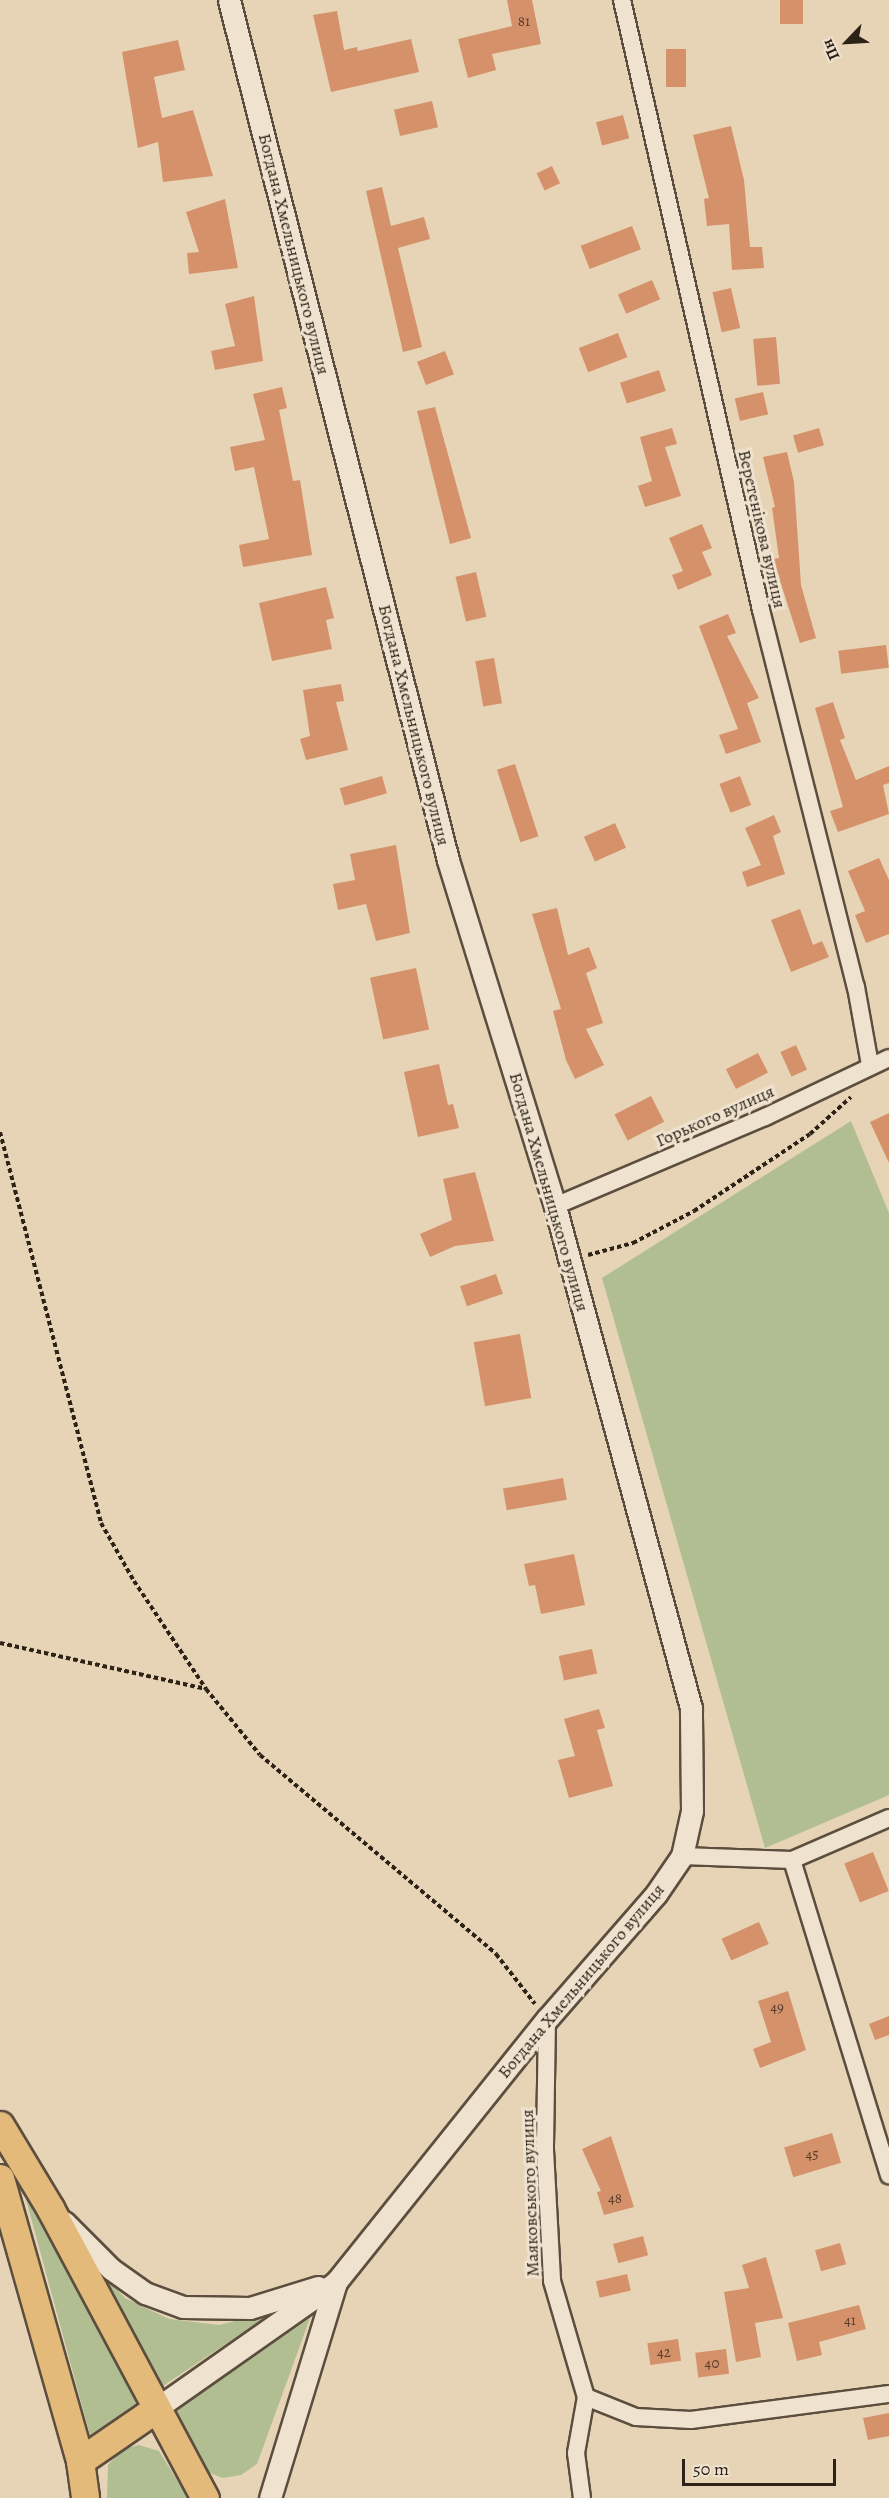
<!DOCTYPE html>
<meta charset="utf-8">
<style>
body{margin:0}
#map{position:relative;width:889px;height:2498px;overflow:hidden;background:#e7d4b6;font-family:Alegreya,serif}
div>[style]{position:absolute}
.green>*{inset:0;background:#b0be92}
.building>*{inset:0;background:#d5926a;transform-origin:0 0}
.path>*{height:4px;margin-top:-2px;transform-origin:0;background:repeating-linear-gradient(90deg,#2d2216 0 4.5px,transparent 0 7.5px)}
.roads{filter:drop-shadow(2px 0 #5c4e3e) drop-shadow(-2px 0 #5c4e3e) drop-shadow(0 2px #5c4e3e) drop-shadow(0 -2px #5c4e3e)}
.minor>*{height:16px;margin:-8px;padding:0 8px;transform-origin:8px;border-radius:8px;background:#efe3d0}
.tertiary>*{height:21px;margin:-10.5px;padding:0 10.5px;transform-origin:10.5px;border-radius:10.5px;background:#efe3d0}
.primary>*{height:27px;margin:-13.5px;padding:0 13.5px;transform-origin:13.5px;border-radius:13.5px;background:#e4ba7b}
span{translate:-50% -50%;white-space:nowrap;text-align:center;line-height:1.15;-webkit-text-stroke:6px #efe3d0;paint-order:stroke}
.number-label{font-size:15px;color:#573e2b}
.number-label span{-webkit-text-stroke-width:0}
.street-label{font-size:18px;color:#2d2216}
.north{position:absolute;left:817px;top:12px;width:60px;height:60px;-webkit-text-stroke:4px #efe3d0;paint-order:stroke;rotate:245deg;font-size:16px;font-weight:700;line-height:24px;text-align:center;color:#2d2216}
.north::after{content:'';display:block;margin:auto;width:21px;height:27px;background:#2d2216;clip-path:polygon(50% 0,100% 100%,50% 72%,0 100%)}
.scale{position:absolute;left:682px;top:2459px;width:154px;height:27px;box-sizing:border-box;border:3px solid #2d2216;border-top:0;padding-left:8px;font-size:18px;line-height:21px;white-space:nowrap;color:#2d2216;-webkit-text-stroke:4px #efe3d0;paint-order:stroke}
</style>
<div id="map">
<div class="green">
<div style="clip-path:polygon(851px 1121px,889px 1213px,889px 1795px,765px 1848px,602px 1278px)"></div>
<div style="clip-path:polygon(21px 2181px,139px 2402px,90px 2435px)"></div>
<div style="clip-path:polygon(85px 2256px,125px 2298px,169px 2319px,219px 2325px,273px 2312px,157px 2390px)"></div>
<div style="clip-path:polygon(310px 2318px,257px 2464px,241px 2475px,223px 2478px,205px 2471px,170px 2415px)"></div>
<div style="clip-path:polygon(139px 2445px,159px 2451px,188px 2498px,107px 2498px,108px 2465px,123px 2449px)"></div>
</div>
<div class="building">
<div style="clip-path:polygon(507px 0,532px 0,541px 44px,492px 54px,496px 70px,468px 78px,458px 39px,512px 26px)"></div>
<div style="left:780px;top:0;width:23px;height:24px"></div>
<div style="clip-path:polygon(337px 11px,344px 50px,357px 47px,358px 51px,411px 39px,419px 72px,331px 92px,313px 15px)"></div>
<div style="clip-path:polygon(178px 40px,185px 70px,154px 77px,162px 118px,193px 110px,213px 176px,163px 182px,158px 142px,138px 148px,122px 52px)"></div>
<div style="left:666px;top:49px;width:20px;height:38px"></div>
<div style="left:432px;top:101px;width:27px;height:39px;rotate:77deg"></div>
<div style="left:623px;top:115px;width:24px;height:28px;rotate:75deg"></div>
<div style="clip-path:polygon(731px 126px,744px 180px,750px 247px,762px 247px,764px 268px,732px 270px,729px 224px,707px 226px,704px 199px,709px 198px,693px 135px)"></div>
<div style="left:552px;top:166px;width:19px;height:17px;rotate:65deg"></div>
<div style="clip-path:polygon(382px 187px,391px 226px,424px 217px,430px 239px,398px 248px,422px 347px,403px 352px,366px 191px)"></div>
<div style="clip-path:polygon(225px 199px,238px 268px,189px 274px,187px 253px,199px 252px,186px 212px)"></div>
<div style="left:632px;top:226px;width:25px;height:55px;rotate:69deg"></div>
<div style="left:652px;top:280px;width:21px;height:37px;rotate:67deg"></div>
<div style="left:731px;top:288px;width:41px;height:19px;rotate:77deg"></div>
<div style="clip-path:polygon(254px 296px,263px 361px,215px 370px,211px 351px,235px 346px,225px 304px)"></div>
<div style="left:618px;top:333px;width:26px;height:42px;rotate:69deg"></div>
<div style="left:776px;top:337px;width:47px;height:23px;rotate:85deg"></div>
<div style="left:445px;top:351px;width:25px;height:30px;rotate:69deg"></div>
<div style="left:659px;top:370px;width:22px;height:41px;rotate:72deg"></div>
<div style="clip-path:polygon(282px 387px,287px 408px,279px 410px,293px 481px,300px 480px,312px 555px,243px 567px,239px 545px,269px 539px,254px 467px,235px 471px,230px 447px,265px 440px,253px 394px)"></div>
<div style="left:763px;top:392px;width:23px;height:29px;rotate:77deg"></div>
<div style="clip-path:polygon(435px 407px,471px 538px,450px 544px,417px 411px)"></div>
<div style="clip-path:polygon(672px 428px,677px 444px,665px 447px,681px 496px,645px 507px,638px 486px,652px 481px,640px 437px)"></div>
<div style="left:819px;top:428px;width:18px;height:27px;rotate:74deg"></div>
<div style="clip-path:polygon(787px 452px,794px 482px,801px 585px,816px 638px,800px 643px,773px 559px,779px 558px,772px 508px,775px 507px,763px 457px)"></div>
<div style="clip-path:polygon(702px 524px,712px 548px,702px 552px,712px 575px,678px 590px,672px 575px,683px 571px,669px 538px)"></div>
<div style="left:476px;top:572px;width:46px;height:21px;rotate:77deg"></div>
<div style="clip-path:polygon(326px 587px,334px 618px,326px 620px,332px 649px,272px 661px,259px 603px)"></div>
<div style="clip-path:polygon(728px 614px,736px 633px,727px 636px,759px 698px,747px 703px,761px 742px,726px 754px,719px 735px,738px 729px,699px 626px)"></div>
<div style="left:886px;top:645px;width:23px;height:48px;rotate:83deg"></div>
<div style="left:494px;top:658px;width:46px;height:19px;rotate:80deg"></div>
<div style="clip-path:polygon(341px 684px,344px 701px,336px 702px,348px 750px,306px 760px,300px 739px,310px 736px,303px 690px)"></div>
<div style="clip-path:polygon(833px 702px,845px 738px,840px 740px,856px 780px,889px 766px,889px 783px,883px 785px,889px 814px,838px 832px,830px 811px,843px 807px,815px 708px)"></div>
<div style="left:515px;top:764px;width:76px;height:19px;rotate:72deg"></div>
<div style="left:382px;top:776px;width:18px;height:44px;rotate:74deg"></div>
<div style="left:740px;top:776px;width:31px;height:22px;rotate:69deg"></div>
<div style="clip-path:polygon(774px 815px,781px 832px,773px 836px,785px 874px,747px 887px,742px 872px,761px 865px,745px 828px)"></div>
<div style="left:615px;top:823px;width:27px;height:34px;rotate:66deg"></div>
<div style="clip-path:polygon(396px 845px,410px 933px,376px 941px,366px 904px,338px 910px,333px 884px,355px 880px,350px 854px)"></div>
<div style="clip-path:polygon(879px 858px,889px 880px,889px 934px,866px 943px,855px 915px,865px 911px,848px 871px)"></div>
<div style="clip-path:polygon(557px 908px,568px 955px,589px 947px,597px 968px,586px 973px,603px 1023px,586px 1029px,604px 1065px,575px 1079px,566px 1060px,553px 1011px,561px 1009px,532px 914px)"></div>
<div style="clip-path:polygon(800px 909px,813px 945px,822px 941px,829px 957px,791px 972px,771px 920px)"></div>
<div style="left:416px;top:968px;width:63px;height:47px;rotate:78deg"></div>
<div style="left:796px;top:1045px;width:27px;height:17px;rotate:66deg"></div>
<div style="left:758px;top:1053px;width:22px;height:36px;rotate:63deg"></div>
<div style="clip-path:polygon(439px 1064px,448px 1105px,453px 1104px,459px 1128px,418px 1137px,404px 1072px)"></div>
<div style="left:651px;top:1096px;width:29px;height:41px;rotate:63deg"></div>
<div style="clip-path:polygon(889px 1113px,889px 1163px,870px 1122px)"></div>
<div style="clip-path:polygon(475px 1172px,494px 1241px,455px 1246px,430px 1257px,420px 1234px,452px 1220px,443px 1179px)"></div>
<div style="left:496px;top:1274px;width:21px;height:38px;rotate:71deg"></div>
<div style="left:520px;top:1334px;width:65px;height:47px;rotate:80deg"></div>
<div style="left:563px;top:1478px;width:22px;height:61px;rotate:80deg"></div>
<div style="clip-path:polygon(574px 1554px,585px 1605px,541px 1614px,535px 1585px,529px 1586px,524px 1564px)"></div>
<div style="left:592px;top:1649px;width:25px;height:34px;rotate:78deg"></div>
<div style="clip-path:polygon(599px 1709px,605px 1728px,597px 1730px,613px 1786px,569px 1798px,558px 1760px,575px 1756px,564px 1719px)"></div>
<div style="left:873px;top:1852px;width:42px;height:31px;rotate:68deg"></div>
<div style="left:759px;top:1922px;width:24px;height:41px;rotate:66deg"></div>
<div style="clip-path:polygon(788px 1991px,806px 2050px,760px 2068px,753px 2049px,771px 2042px,758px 2001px)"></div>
<div style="clip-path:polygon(889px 2016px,889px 2035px,875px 2040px,869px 2024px)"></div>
<div style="left:832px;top:2133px;width:31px;height:50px;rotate:73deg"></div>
<div style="clip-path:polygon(611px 2136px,634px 2207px,604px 2215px,597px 2192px,601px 2191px,582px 2149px)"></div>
<div style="left:643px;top:2236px;width:20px;height:31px;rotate:75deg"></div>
<div style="left:840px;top:2243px;width:22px;height:26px;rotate:74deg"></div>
<div style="clip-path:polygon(766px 2257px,783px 2318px,755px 2323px,761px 2357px,736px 2362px,724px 2292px,749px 2288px,742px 2265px)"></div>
<div style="left:627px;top:2274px;width:17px;height:32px;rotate:77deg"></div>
<div style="clip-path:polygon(859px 2305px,866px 2329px,819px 2342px,822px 2355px,797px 2361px,788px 2323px)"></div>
<div style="left:678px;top:2339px;width:22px;height:31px;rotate:82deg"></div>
<div style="left:726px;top:2349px;width:25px;height:31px;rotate:83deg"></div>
<div style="clip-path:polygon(889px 2413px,889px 2436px,868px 2440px,863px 2418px)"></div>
</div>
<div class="path">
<div style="left:0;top:1132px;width:404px;rotate:75.5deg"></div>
<div style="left:101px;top:1523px;width:67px;rotate:60.4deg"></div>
<div style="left:134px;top:1581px;width:130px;rotate:56.3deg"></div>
<div style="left:206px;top:1689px;width:85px;rotate:50.7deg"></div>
<div style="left:260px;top:1755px;width:309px;rotate:40.1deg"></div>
<div style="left:496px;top:1954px;width:63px;rotate:52deg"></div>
<div style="left:588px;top:1255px;width:47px;rotate:-14.9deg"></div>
<div style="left:633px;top:1243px;width:69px;rotate:-27.7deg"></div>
<div style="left:694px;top:1211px;width:139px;rotate:-33.6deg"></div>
<div style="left:810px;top:1134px;width:55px;rotate:-42.1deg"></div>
<div style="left:0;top:1643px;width:210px;rotate:12.6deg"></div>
</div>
<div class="roads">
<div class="minor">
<div style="left:622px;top:0;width:626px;rotate:77.16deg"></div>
<div style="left:761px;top:610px;width:389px;rotate:75.9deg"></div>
<div style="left:856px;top:987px;width:79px;rotate:79.8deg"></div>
<div style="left:555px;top:1206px;width:228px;rotate:-23deg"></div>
<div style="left:765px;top:1117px;width:137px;rotate:-25.4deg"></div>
<div style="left:682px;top:1856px;width:110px;rotate:2.1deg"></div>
<div style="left:792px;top:1860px;width:106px;rotate:-23.4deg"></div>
<div style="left:792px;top:1860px;width:330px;rotate:72.9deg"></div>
<div style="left:547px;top:2019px;width:131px;rotate:90.9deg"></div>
<div style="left:545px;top:2150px;width:131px;rotate:86.9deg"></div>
<div style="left:552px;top:2281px;width:121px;rotate:73.7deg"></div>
<div style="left:586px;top:2397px;width:54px;rotate:21.8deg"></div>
<div style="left:636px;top:2417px;width:55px;rotate:3.1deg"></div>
<div style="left:691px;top:2420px;width:200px;rotate:-7.5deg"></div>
<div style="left:582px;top:2498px;width:45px;rotate:-97.6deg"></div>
<div style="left:576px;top:2453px;width:57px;rotate:-79.9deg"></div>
</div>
<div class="tertiary">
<div style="left:64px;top:2222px;width:66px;rotate:45deg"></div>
<div style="left:111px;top:2269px;width:42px;rotate:35.2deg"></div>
<div style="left:145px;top:2293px;width:40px;rotate:20.2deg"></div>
<div style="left:183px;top:2307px;width:67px;rotate:0.9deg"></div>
<div style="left:250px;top:2308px;width:71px;rotate:-17.2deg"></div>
<div style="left:157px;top:2408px;width:219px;rotate:-35.1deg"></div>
<div style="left:336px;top:2282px;width:337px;rotate:-51.3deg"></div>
<div style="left:547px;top:2019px;width:166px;rotate:-48.9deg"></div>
<div style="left:656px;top:1894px;width:46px;rotate:-55.6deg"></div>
<div style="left:682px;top:1856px;width:46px;rotate:-77.5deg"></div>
<div style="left:692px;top:1811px;width:103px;rotate:-90.6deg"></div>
<div style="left:691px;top:1708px;width:520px;rotate:-105.16deg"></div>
<div style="left:555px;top:1206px;width:362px;rotate:-107.2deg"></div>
<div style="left:448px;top:860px;width:887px;rotate:-104.29deg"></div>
<div style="left:270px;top:2498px;width:226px;rotate:-73deg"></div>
</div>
<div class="primary">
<div style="left:0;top:2125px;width:97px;rotate:58.9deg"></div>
<div style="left:50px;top:2208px;width:329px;rotate:61.9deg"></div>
<div style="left:0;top:2178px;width:294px;rotate:74.2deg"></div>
<div style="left:80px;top:2461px;width:37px;rotate:82deg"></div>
<div style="left:80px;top:2461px;width:93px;rotate:-34.5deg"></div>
</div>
</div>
<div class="number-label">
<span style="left:524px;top:22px">81</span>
<span style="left:777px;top:2008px">49</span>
<span style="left:812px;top:2155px">45</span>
<span style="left:615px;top:2199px">48</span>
<span style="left:850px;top:2321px">41</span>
<span style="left:664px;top:2353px">42</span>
<span style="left:712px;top:2364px">40</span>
</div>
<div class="street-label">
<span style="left:294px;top:254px;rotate:76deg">Богдана Хмельницького вулиця</span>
<span style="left:762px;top:529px;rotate:77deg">Веретенікова вулиця</span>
<span style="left:414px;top:725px;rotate:76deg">Богдана Хмельницького вулиця</span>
<span style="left:715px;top:1116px;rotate:-24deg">Горького вулиця</span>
<span style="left:549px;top:1192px;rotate:74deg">Богдана Хмельницького вулиця</span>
<span style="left:581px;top:1981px;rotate:-50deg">Богдана Хмельницького вулиця</span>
<span style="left:530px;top:2193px;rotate:-92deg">Маяковського вулиця</span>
</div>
<div class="north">Пн</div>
<div class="scale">50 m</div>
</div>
